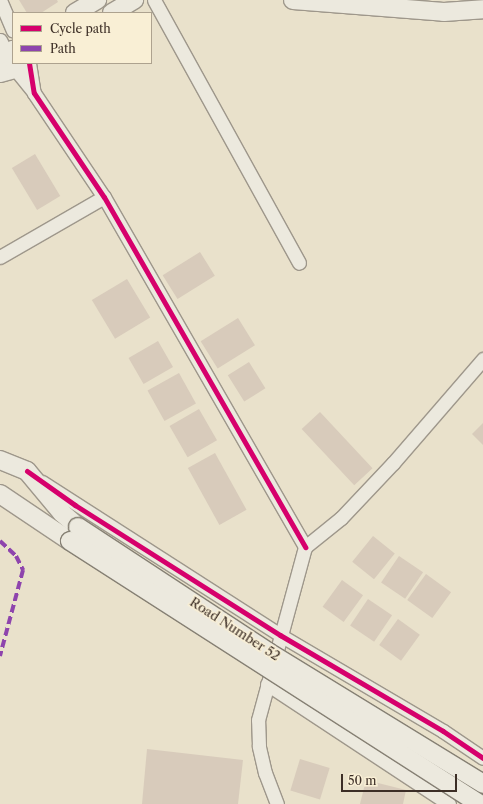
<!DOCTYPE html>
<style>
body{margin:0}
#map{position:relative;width:483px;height:804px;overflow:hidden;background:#e9e1cb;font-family:"Libre Caslon Text",serif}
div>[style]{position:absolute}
.building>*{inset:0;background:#d8cbbb;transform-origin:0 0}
.roads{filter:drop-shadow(1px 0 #9e978b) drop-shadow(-1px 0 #9e978b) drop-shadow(0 1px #9e978b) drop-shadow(0 -1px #9e978b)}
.street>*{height:13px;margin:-6.5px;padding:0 6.5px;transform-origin:6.5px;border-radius:6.5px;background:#ece9de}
.secondary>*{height:18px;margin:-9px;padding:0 9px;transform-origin:9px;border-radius:9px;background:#ece9de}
.bridges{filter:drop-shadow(1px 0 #868074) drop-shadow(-1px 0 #868074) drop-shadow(0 1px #868074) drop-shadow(0 -1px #868074)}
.secondary-bridge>*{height:18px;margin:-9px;padding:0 9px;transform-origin:9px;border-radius:9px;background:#ece9de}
.quiet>*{height:4px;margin-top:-2px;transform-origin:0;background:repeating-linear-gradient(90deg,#8e44ad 0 8px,transparent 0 12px)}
.cycleway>*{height:5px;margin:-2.5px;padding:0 2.5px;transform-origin:2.5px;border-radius:2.5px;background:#d6006c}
span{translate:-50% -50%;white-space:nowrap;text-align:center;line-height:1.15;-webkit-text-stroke:3px #f9efd5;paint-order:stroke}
.street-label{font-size:13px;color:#3c2e26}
.legend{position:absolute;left:12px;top:12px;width:140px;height:52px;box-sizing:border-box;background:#f9efd5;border:1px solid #ada28f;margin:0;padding:5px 7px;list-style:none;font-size:12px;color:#3c2e26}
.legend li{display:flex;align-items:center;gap:8px;height:20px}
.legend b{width:20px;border:1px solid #ada28f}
.scale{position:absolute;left:341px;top:774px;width:116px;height:18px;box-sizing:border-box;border:2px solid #3c2e26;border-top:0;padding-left:5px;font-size:12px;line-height:14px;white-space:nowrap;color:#3c2e26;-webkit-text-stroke:3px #f9efd5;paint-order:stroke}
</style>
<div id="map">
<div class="building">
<div style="clip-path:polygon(19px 0,57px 0,58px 2px,41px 13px,27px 13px)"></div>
<div style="left:35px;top:154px;width:49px;height:27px;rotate:59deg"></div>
<div style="left:200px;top:252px;width:28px;height:44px;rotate:58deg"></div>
<div style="left:127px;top:279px;width:45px;height:41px;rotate:59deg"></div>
<div style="left:238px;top:318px;width:32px;height:44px;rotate:58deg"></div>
<div style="left:158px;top:341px;width:30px;height:34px;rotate:60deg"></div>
<div style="left:249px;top:362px;width:31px;height:25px;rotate:58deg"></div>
<div style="left:179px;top:373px;width:35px;height:36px;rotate:61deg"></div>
<div style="left:199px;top:409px;width:36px;height:34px;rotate:60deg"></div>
<div style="left:320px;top:412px;width:77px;height:25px;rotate:47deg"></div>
<div style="clip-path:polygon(483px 423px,483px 445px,472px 434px)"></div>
<div style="left:215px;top:453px;width:65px;height:31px;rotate:61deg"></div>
<div style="left:373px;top:536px;width:28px;height:33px;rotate:39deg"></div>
<div style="left:399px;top:556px;width:29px;height:32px;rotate:34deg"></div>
<div style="left:426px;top:574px;width:31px;height:32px;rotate:36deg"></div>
<div style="left:342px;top:580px;width:26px;height:33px;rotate:36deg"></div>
<div style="left:368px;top:599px;width:29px;height:32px;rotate:34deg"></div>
<div style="left:398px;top:619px;width:27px;height:32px;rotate:36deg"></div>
<div style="clip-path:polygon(147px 749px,243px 760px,238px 804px,142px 804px)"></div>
<div style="left:300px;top:759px;width:31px;height:33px;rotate:17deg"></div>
<div style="clip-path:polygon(366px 780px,406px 790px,403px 804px,360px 804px)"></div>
</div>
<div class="roads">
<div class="street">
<div style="left:0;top:0;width:33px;rotate:67deg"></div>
<div style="left:154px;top:0;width:300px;rotate:61.1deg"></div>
<div style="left:0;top:40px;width:33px;rotate:63deg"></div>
<div style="left:15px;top:69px;width:28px;rotate:51deg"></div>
<div style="left:29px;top:63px;width:30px;rotate:81deg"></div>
<div style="left:34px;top:93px;width:125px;rotate:56.1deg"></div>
<div style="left:104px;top:197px;width:404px;rotate:60.1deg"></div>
<div style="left:0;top:257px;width:120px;rotate:-30deg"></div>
<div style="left:42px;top:482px;width:283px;rotate:32.7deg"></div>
<div style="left:280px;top:635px;width:189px;rotate:30.5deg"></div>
<div style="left:443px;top:731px;width:48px;rotate:34deg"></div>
<div style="left:267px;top:684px;width:218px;rotate:33.4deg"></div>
<div style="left:277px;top:804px;width:33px;rotate:-111deg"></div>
<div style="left:265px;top:773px;width:28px;rotate:-103deg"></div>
<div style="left:259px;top:746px;width:26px;rotate:-92deg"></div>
<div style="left:258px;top:720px;width:179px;rotate:-74.8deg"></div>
<div style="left:305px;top:547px;width:46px;rotate:-38.9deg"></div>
<div style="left:341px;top:518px;width:76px;rotate:-46.6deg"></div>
<div style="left:393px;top:463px;width:138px;rotate:-49.1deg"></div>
</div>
<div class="secondary">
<div style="left:293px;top:0;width:151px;rotate:4.5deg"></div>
<div style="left:444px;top:12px;width:39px;rotate:-4deg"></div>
<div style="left:75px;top:13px;width:26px;rotate:-31deg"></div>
<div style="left:112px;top:13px;width:26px;rotate:-31deg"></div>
<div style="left:0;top:62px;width:18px;rotate:-43deg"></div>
<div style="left:0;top:73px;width:16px;rotate:-15deg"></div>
<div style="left:15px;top:69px;width:13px;rotate:-29deg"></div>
<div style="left:0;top:460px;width:29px;rotate:22deg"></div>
<div style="left:27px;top:471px;width:55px;rotate:50.2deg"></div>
<div style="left:62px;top:513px;width:21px;rotate:41deg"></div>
<div style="left:0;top:494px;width:84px;rotate:33.9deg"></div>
</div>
</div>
<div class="bridges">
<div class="secondary-bridge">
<div style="left:78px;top:527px;width:227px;rotate:33.3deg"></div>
<div style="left:268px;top:652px;width:252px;rotate:31.5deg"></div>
<div style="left:70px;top:541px;width:486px;rotate:32.7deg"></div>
</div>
</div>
<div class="quiet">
<div style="left:0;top:541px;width:22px;rotate:43deg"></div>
<div style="left:16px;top:556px;width:16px;rotate:63deg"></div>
<div style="left:23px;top:570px;width:89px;rotate:105deg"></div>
</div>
<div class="cycleway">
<div style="left:29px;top:63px;width:30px;rotate:81deg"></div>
<div style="left:34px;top:93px;width:125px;rotate:56.1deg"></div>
<div style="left:104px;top:197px;width:404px;rotate:60.1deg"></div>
<div style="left:27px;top:471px;width:59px;rotate:35.3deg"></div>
<div style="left:75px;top:505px;width:243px;rotate:32.4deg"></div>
<div style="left:280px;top:635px;width:189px;rotate:30.5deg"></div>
<div style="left:443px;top:731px;width:48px;rotate:34deg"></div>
</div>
<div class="street-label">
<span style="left:235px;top:629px;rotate:33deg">Road Number 52</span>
</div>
<ul class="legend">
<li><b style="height:5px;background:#d6006c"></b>Cycle path</li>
<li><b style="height:5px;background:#8e44ad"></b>Path</li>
</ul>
<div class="scale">50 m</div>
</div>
